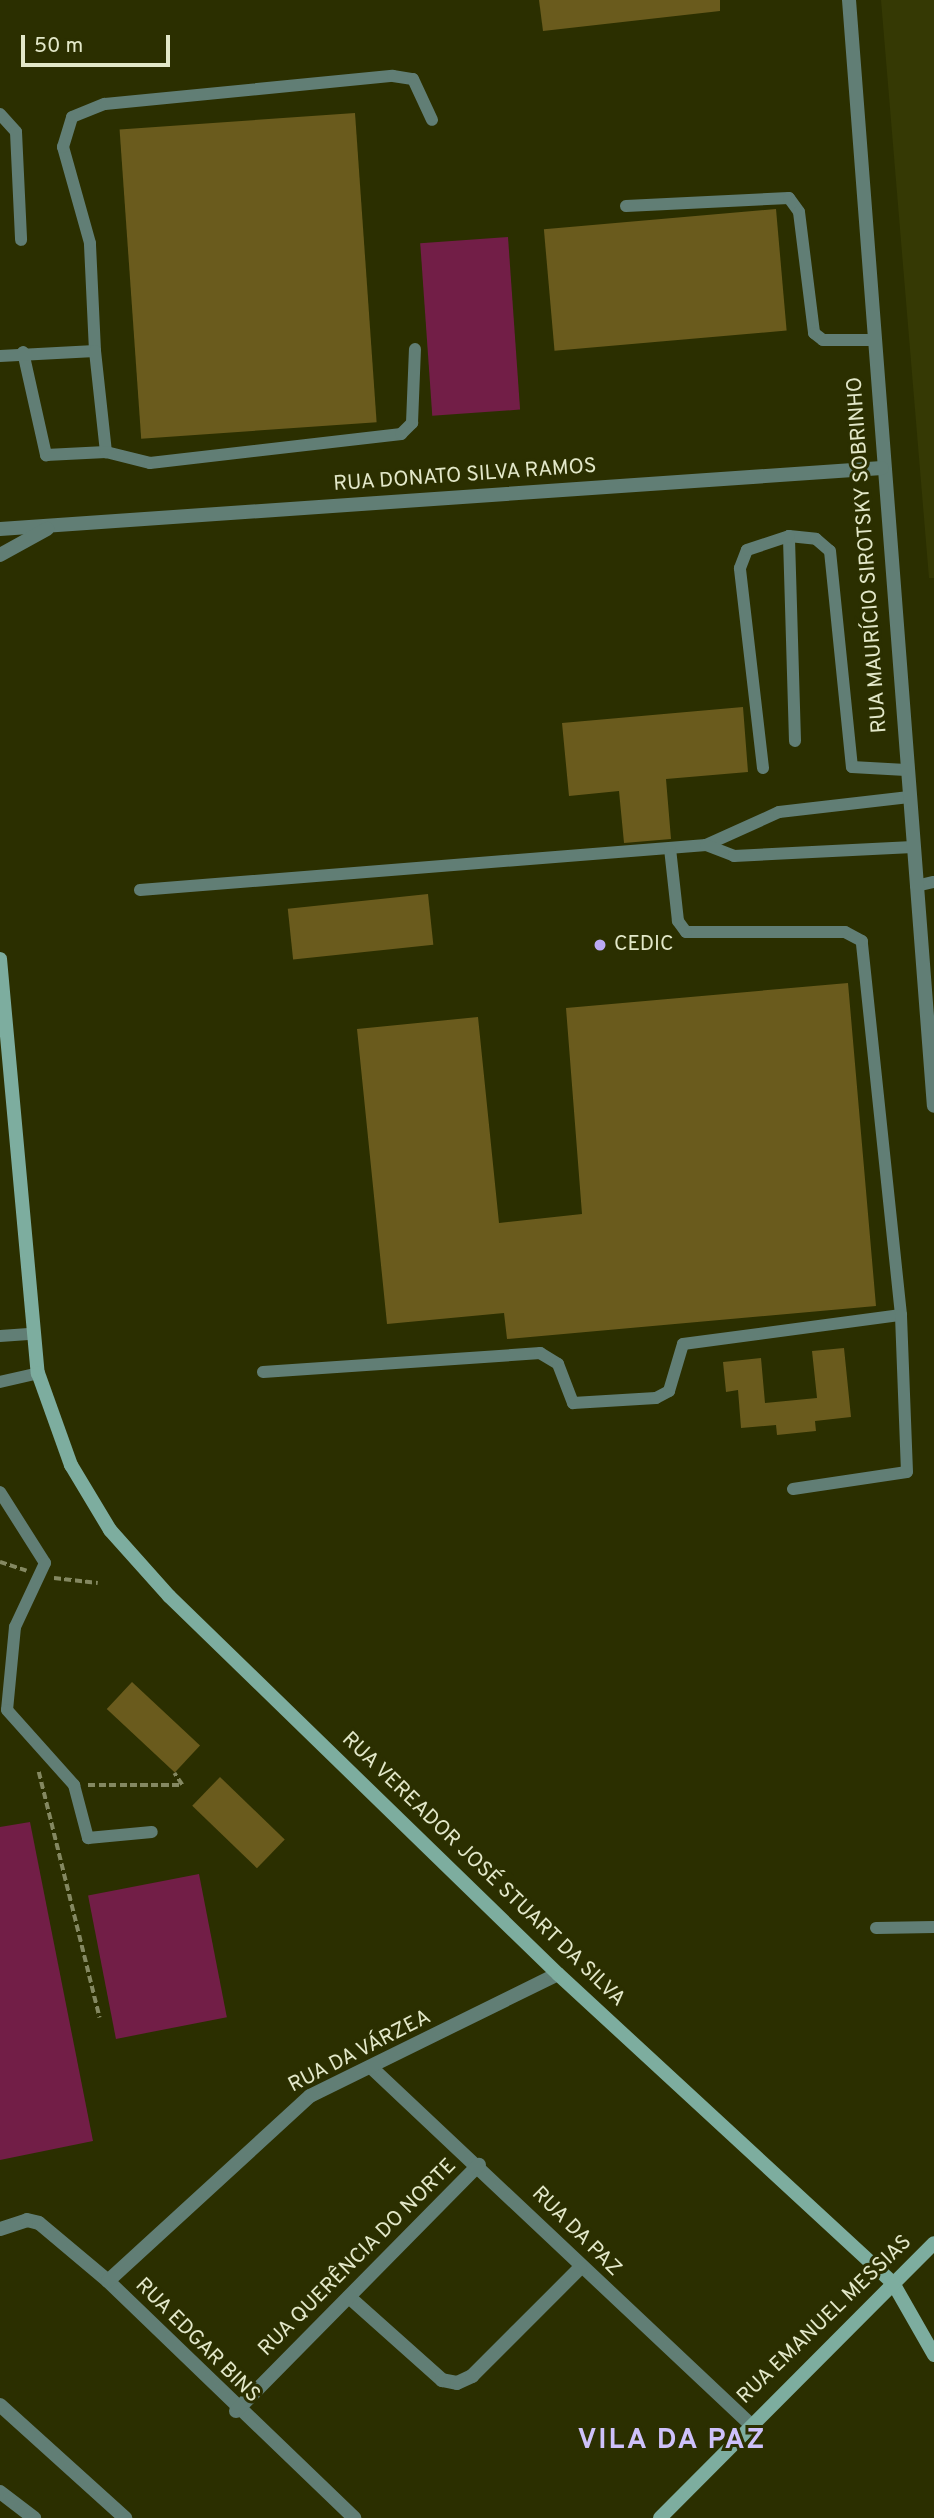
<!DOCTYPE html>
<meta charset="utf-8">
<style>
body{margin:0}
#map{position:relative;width:934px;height:2518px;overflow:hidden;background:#2b2f00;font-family:Overpass,sans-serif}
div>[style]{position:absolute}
.built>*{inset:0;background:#353904}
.green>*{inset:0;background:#721e47;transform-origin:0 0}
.building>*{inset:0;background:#6a5b1d;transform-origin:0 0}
.path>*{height:3.5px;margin-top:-1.75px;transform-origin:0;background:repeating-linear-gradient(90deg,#848861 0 7px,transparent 0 10.5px)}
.lane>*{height:12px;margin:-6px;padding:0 6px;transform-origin:6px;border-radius:6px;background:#617e75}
.street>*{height:14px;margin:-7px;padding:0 7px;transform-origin:7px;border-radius:7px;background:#617e75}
.secondary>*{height:14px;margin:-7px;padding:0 7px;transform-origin:7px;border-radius:7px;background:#7dad9f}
.dots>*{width:19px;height:19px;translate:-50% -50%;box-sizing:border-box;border:4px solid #2b2f00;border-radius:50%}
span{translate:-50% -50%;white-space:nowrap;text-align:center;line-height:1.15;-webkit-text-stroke:6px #2b2f00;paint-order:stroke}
.street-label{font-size:21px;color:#e3e8c9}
.poi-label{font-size:21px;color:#e3e8c9}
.left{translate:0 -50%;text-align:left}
.district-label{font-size:28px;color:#cec1fa;font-weight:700;letter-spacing:2px}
.scale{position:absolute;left:21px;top:35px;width:149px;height:32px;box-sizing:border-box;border:4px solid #e3e8c9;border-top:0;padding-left:9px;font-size:21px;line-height:24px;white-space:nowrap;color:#e3e8c9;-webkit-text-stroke:5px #2b2f00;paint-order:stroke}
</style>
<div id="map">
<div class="built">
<div style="clip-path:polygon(881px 0,934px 0,934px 578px,929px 578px)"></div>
</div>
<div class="green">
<div style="left:508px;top:237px;width:173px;height:88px;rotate:86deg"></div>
<div style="clip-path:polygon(30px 1822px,93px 2141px,0 2160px,0 1827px)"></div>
<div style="left:199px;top:1874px;width:146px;height:113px;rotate:79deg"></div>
</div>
<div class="building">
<div style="clip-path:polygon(539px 0,720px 0,720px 11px,543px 31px)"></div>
<div style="left:355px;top:113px;width:310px;height:236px;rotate:86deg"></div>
<div style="left:776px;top:209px;width:122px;height:233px;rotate:85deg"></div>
<div style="clip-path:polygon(743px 707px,748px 772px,666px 779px,671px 839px,624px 843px,619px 791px,569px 796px,562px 723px)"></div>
<div style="left:428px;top:894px;width:51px;height:141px;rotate:84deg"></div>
<div style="clip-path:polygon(848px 983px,876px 1306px,507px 1339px,504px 1313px,387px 1324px,357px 1029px,478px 1017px,499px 1223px,582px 1214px,566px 1008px)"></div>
<div style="clip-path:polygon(844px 1348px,851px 1417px,815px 1421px,816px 1431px,777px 1435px,776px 1425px,741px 1428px,738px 1390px,726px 1392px,723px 1362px,761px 1358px,765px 1403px,817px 1398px,812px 1351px)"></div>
<div style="left:132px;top:1682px;width:93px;height:37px;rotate:43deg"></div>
<div style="left:220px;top:1777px;width:90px;height:40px;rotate:44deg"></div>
</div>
<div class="path">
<div style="left:0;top:1562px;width:28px;rotate:18deg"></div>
<div style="left:54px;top:1578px;width:44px;rotate:6.5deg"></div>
<div style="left:39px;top:1772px;width:253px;rotate:76.1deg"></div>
<div style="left:88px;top:1785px;width:94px"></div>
<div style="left:182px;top:1785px;width:14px;rotate:-124deg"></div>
</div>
<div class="lane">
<div style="left:0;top:114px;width:24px;rotate:48deg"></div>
<div style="left:16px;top:132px;width:108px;rotate:87.3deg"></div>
<div style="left:626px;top:206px;width:163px;rotate:-2.8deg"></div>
<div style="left:789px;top:198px;width:17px;rotate:54deg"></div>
<div style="left:799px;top:212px;width:122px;rotate:82.9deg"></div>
<div style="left:814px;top:333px;width:11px;rotate:38deg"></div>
<div style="left:823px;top:340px;width:50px"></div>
<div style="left:95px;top:351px;width:108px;rotate:-92.7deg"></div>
<div style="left:90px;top:243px;width:100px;rotate:-105.7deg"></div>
<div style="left:63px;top:147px;width:31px;rotate:-73deg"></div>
<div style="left:72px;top:117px;width:35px;rotate:-22deg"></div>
<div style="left:105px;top:104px;width:289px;rotate:-5.6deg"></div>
<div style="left:393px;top:76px;width:20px;rotate:9deg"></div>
<div style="left:413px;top:79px;width:45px;rotate:65.1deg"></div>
<div style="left:23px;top:352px;width:106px;rotate:77.4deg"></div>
<div style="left:46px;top:455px;width:60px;rotate:-2.9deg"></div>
<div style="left:0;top:356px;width:95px;rotate:-3deg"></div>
<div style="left:95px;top:351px;width:102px;rotate:83.8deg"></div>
<div style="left:106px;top:452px;width:45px;rotate:14deg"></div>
<div style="left:150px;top:463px;width:253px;rotate:-6.6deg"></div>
<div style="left:401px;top:434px;width:16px;rotate:-45deg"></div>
<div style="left:412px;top:423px;width:74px;rotate:-87.7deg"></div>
<div style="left:795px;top:741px;width:205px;rotate:-91.7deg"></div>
<div style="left:789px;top:536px;width:27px;rotate:6deg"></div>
<div style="left:816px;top:539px;width:18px;rotate:41deg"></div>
<div style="left:830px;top:551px;width:217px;rotate:84.2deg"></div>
<div style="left:852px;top:767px;width:54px;rotate:3.2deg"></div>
<div style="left:763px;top:768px;width:201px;rotate:-96.6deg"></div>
<div style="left:740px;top:568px;width:19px;rotate:-69deg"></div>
<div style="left:747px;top:550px;width:44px;rotate:-18.4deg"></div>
<div style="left:706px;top:845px;width:80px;rotate:-24.3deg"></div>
<div style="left:779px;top:812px;width:131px;rotate:-6.6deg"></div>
<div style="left:916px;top:886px;width:18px;rotate:-13deg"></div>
<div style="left:140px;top:890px;width:568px;rotate:-4.55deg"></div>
<div style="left:706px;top:845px;width:30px;rotate:21deg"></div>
<div style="left:734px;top:856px;width:179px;rotate:-2.9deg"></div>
<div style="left:0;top:1336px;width:32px;rotate:-4deg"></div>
<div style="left:263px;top:1372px;width:278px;rotate:-3.9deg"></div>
<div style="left:540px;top:1353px;width:21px;rotate:31deg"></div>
<div style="left:558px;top:1364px;width:42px;rotate:69deg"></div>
<div style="left:573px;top:1403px;width:83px;rotate:-3.4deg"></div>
<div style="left:656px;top:1398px;width:15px;rotate:-28deg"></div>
<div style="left:669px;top:1391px;width:49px;rotate:-73.4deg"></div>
<div style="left:683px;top:1344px;width:220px;rotate:-7.6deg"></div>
<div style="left:901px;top:1315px;width:376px;rotate:-96deg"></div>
<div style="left:862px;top:941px;width:19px;rotate:-152deg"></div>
<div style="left:845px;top:932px;width:159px;rotate:180deg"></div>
<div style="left:686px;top:932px;width:14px;rotate:-126deg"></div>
<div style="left:678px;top:921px;width:72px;rotate:-96.3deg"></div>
<div style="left:0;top:1382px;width:39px;rotate:-13deg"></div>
<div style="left:793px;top:1489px;width:115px;rotate:-8.5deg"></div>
<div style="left:907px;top:1472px;width:157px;rotate:-92.2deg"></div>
<div style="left:0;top:1492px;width:84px;rotate:57.6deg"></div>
<div style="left:45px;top:1563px;width:71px;rotate:115.1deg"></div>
<div style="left:15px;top:1627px;width:83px;rotate:95.5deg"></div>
<div style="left:7px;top:1710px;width:101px;rotate:48.2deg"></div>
<div style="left:74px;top:1785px;width:55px;rotate:75.2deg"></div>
<div style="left:88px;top:1838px;width:64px;rotate:-5.4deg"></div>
<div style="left:876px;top:1928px;width:58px;rotate:-1deg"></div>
</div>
<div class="street">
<div style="left:849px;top:0;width:1109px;rotate:85.61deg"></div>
<div style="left:0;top:529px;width:884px;rotate:-3.96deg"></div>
<div style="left:0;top:555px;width:54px;rotate:-29deg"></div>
<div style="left:374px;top:2070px;width:515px;rotate:43.27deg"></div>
<div style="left:0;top:2229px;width:28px;rotate:-18deg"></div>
<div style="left:27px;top:2220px;width:12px;rotate:14deg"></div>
<div style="left:39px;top:2223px;width:90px;rotate:40deg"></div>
<div style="left:108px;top:2281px;width:342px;rotate:43.9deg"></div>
<div style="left:108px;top:2281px;width:274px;rotate:-42.5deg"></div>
<div style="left:310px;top:2096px;width:276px;rotate:-26.2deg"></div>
<div style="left:349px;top:2297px;width:125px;rotate:41.7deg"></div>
<div style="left:442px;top:2380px;width:15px;rotate:11deg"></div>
<div style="left:457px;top:2383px;width:17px;rotate:-25deg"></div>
<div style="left:472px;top:2376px;width:153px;rotate:-45deg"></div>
<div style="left:0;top:2405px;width:169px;rotate:42.1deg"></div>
<div style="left:236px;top:2411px;width:346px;rotate:-45.4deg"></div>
<div style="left:0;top:2492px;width:43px;rotate:37.4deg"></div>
</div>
<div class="secondary">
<div style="left:0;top:959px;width:416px;rotate:84.8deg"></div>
<div style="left:38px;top:1373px;width:98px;rotate:70.3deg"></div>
<div style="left:71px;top:1465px;width:76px;rotate:59deg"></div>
<div style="left:110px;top:1530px;width:89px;rotate:48.2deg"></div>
<div style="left:169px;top:1596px;width:542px;rotate:44.18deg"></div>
<div style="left:558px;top:1974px;width:456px;rotate:42.7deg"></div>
<div style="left:893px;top:2283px;width:83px;rotate:60.3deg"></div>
<div style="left:660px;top:2518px;width:388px;rotate:-45.1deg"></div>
</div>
<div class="dots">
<div style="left:600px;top:945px;background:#bcaaf6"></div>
</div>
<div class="street-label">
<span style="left:465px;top:476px;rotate:-4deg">RUA DONATO SILVA RAMOS</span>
<span style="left:868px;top:555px;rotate:-94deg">RUA MAURÍCIO SIROTSKY SOBRINHO</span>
<span style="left:483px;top:1870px;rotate:44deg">RUA VEREADOR JOSÉ STUART DA SILVA</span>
<span style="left:360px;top:2052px;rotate:-27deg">RUA DA VÁRZEA</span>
<span style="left:576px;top:2232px;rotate:45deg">RUA DA PAZ</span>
<span style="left:358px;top:2258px;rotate:-45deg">RUA QUERÊNCIA DO NORTE</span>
<span style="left:825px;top:2320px;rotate:-44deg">RUA EMANUEL MESSIAS</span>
<span style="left:197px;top:2341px;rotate:45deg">RUA EDGAR BINS</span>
</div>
<div class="poi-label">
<span class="left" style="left:614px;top:945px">CEDIC</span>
</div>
<div class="district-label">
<span style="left:672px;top:2441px">VILA DA PAZ</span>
</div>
<div class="scale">50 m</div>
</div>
